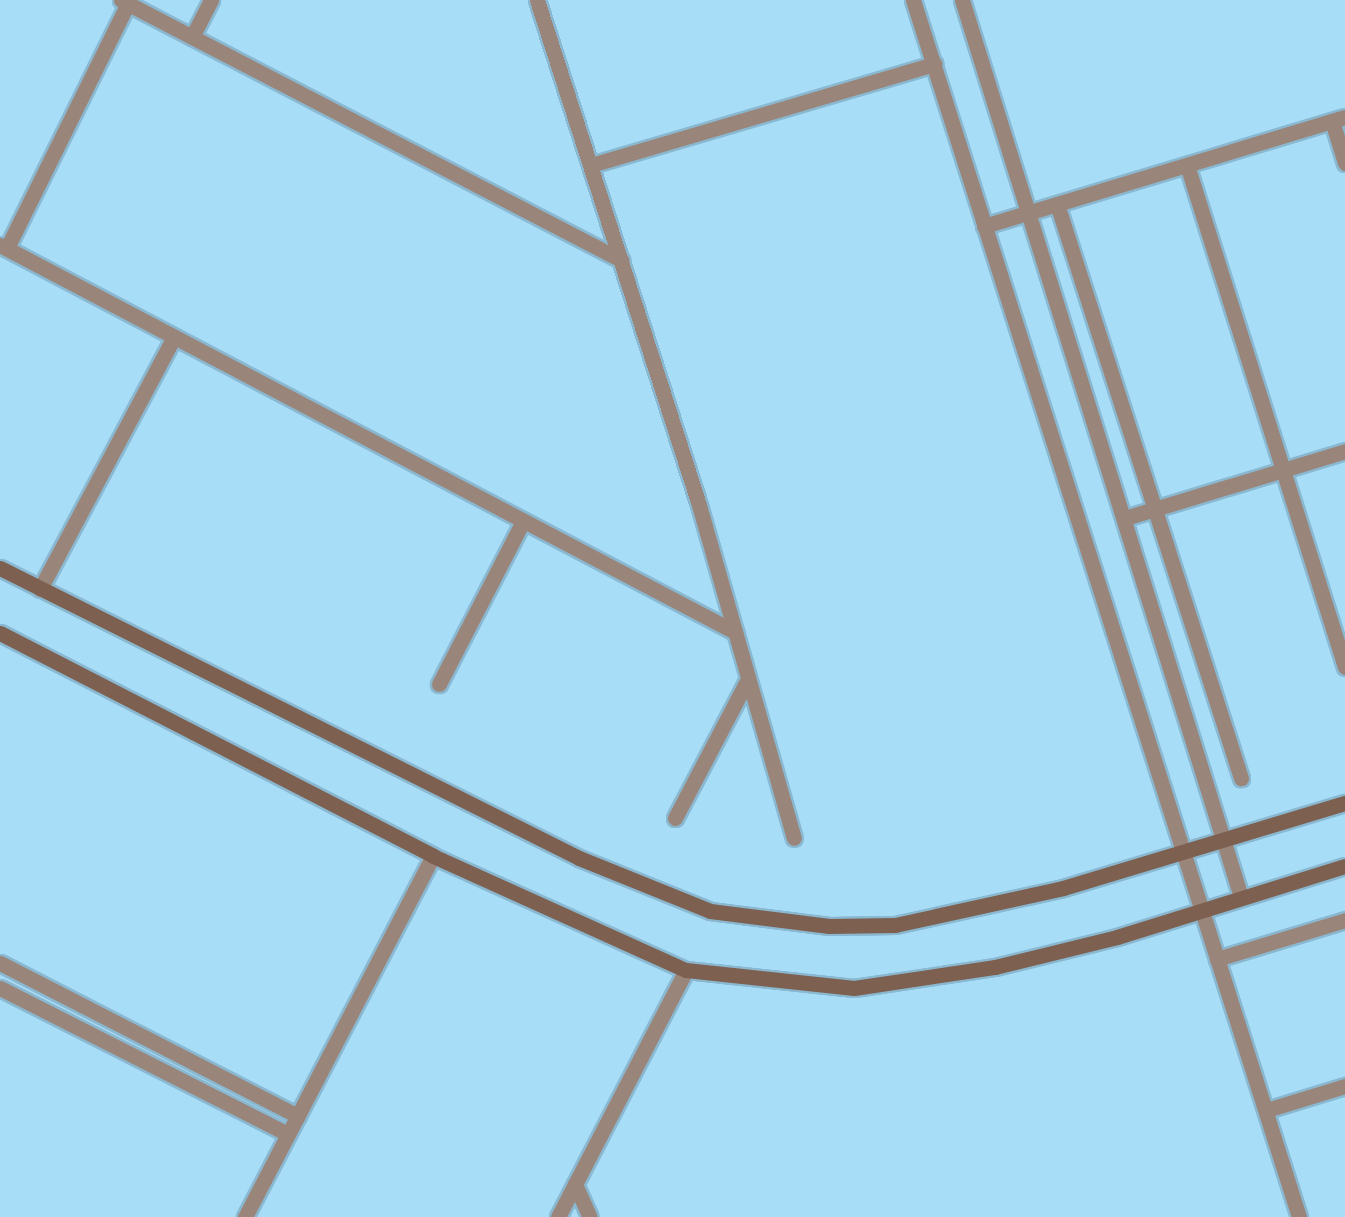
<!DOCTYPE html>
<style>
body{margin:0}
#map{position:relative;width:1345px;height:1217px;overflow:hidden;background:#a8ddf8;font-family:Ubuntu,sans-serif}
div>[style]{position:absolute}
.roads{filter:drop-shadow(2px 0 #8ab8d0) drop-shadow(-2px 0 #8ab8d0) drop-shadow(0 2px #8ab8d0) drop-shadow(0 -2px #8ab8d0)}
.lane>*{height:15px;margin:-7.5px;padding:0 7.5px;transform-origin:7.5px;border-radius:7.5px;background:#9a857a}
.street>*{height:15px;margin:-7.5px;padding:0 7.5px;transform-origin:7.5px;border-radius:7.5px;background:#9a857a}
.secondary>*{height:15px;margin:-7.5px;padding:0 7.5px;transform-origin:7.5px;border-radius:7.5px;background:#7d6050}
span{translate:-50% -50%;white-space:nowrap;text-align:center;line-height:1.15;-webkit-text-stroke:4.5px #bee8fe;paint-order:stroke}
</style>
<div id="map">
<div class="roads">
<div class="lane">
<div style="left:575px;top:1184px;width:36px;rotate:66deg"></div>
</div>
<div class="street">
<div style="left:121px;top:0;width:564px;rotate:27.47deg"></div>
<div style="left:537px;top:0;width:530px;rotate:72.21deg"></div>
<div style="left:699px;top:505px;width:346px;rotate:74.1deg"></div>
<div style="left:913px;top:0;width:1277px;rotate:72.4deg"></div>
<div style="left:962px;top:0;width:939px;rotate:72.72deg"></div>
<div style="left:192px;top:37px;width:42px;rotate:-62.8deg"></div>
<div style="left:1332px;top:121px;width:44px;rotate:72.8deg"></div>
<div style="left:591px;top:165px;width:358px;rotate:-16.4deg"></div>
<div style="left:1187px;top:165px;width:526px;rotate:72.53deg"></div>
<div style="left:1057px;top:204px;width:603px;rotate:72.23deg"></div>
<div style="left:984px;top:226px;width:377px;rotate:-16.8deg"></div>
<div style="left:0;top:245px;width:831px;rotate:27.77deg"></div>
<div style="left:7px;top:248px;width:273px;rotate:-63.7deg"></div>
<div style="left:1125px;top:518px;width:230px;rotate:-16.9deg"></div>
<div style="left:40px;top:589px;width:285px;rotate:-62deg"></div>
<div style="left:439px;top:684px;width:183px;rotate:-62.7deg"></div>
<div style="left:675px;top:818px;width:157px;rotate:-62.3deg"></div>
<div style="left:1217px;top:959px;width:134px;rotate:-16.9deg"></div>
<div style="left:0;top:963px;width:335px;rotate:27.2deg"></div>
<div style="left:0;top:988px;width:323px;rotate:26.9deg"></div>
<div style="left:1267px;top:1110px;width:82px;rotate:-17.1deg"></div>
<div style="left:245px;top:1217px;width:407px;rotate:-62.5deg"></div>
<div style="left:558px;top:1217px;width:278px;rotate:-62.6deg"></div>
</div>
<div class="secondary">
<div style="left:0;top:568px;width:648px;rotate:26.6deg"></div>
<div style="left:579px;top:858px;width:141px;rotate:22deg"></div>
<div style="left:710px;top:911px;width:120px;rotate:7.2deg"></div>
<div style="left:829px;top:926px;width:66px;rotate:-0.9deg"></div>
<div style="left:895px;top:925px;width:172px;rotate:-12.4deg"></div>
<div style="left:1063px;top:888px;width:295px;rotate:-16.8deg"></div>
<div style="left:0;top:633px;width:487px;rotate:27.2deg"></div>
<div style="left:433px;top:856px;width:277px;rotate:24.3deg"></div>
<div style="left:686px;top:970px;width:169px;rotate:6.1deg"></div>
<div style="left:854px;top:988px;width:143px;rotate:-8.5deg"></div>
<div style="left:995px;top:967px;width:126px;rotate:-13.8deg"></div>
<div style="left:1117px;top:937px;width:239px;rotate:-17.3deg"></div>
</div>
</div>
</div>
